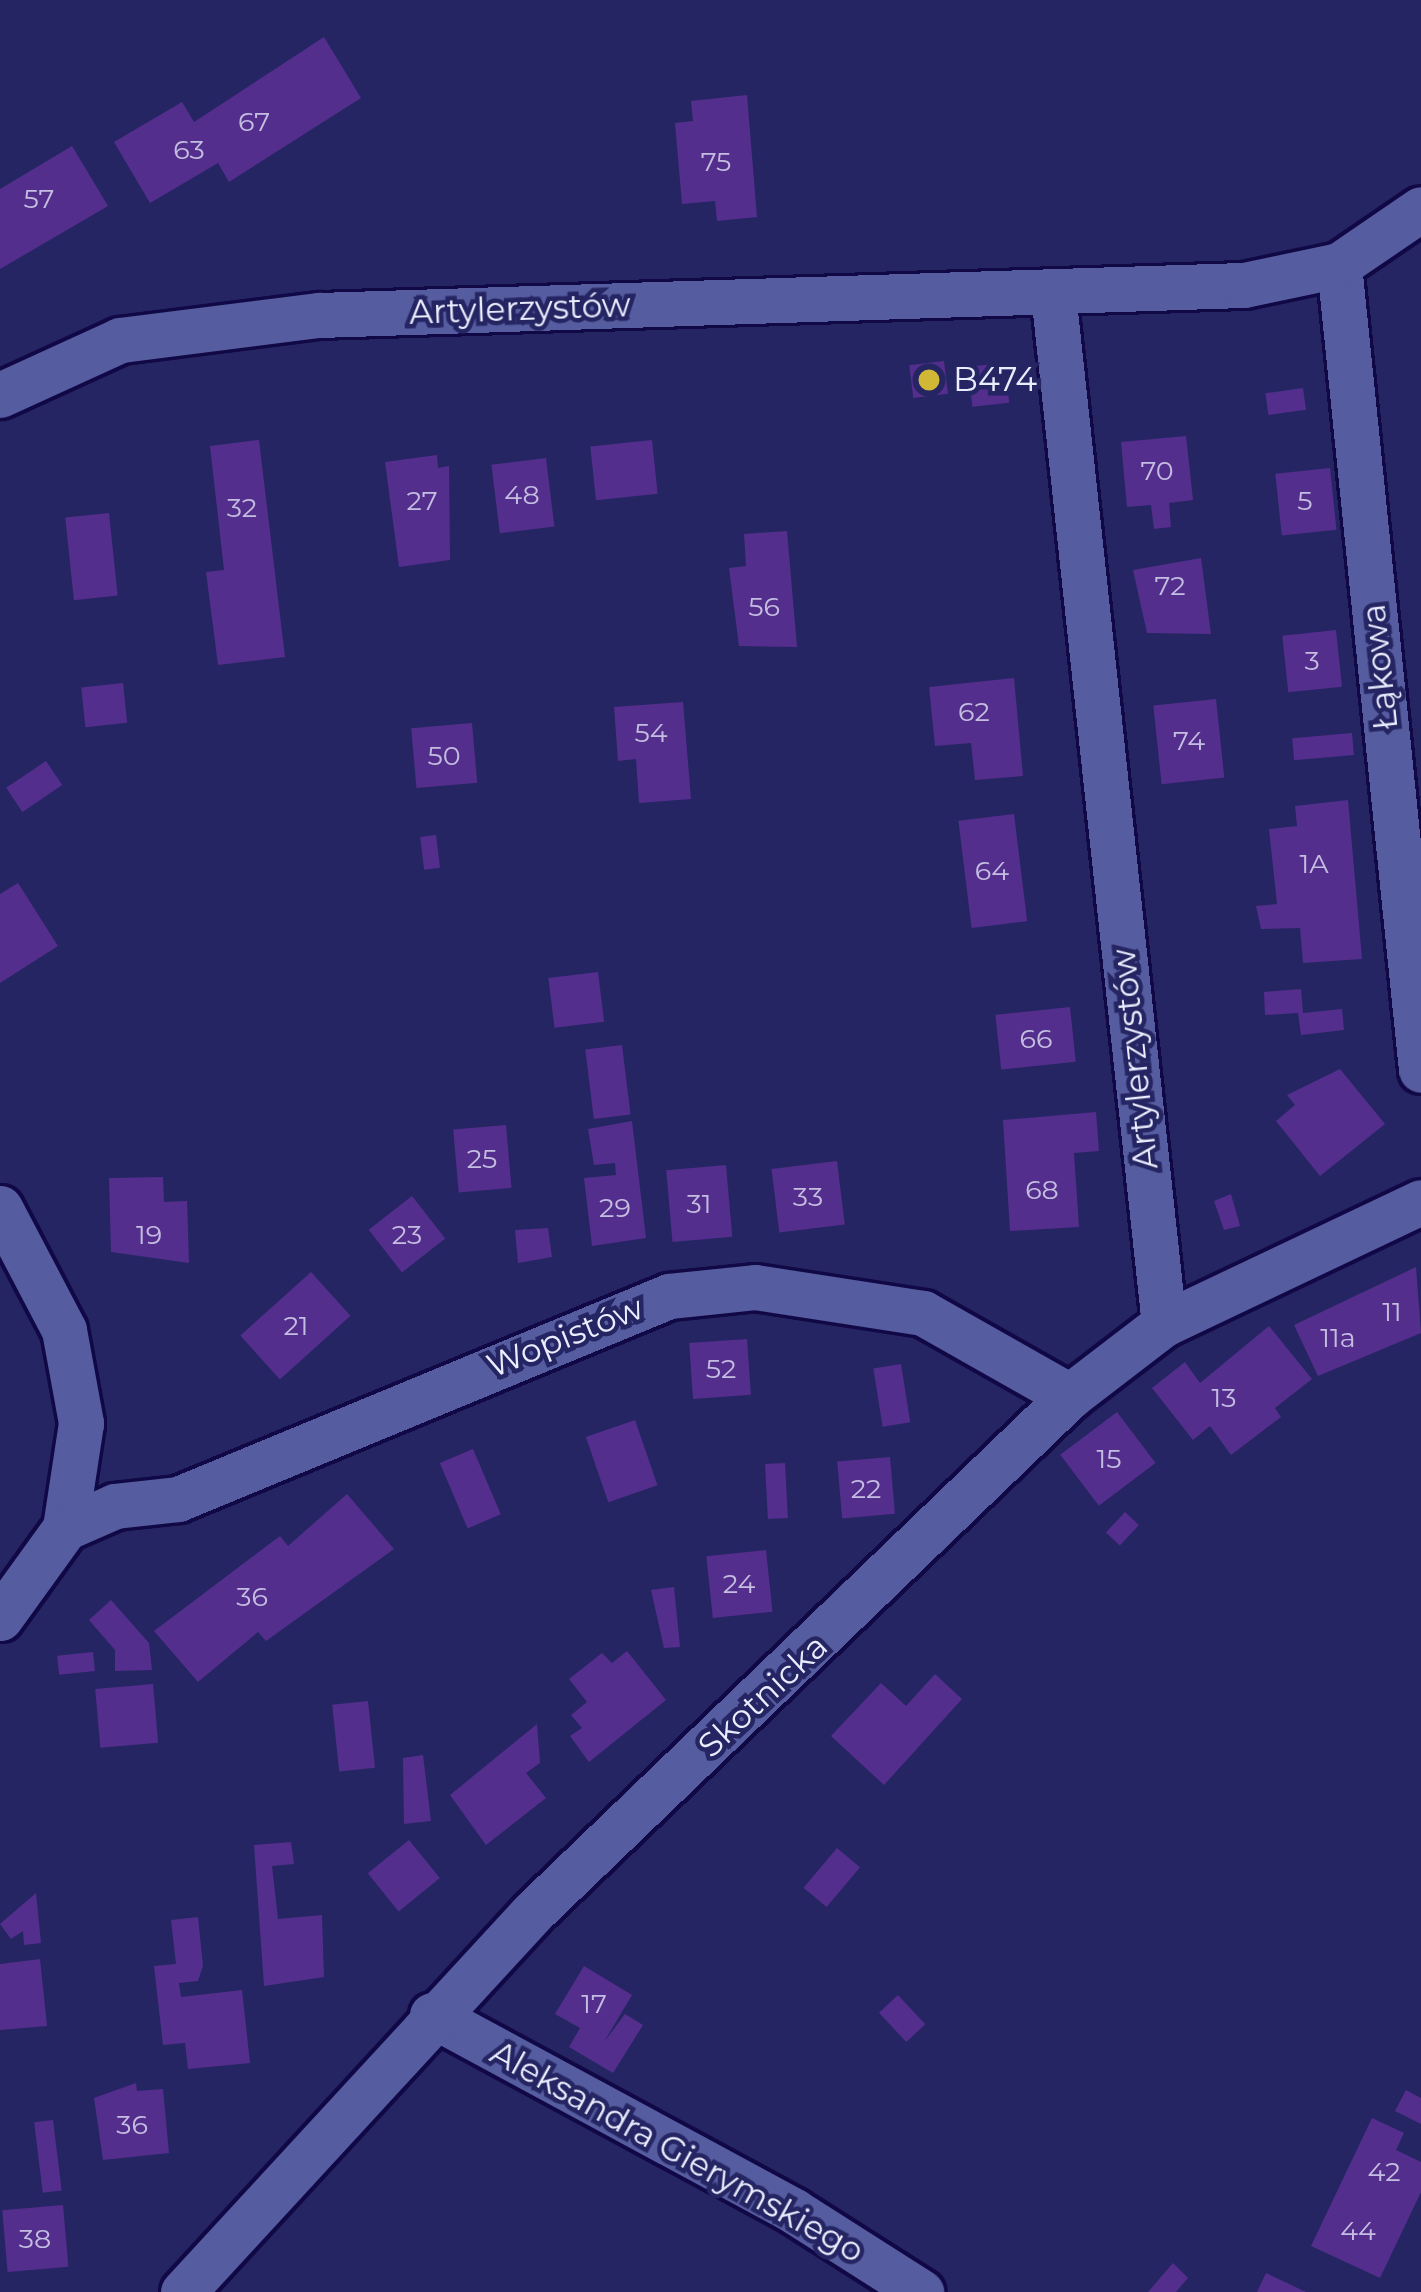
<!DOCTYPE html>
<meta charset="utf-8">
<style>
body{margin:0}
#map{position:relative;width:1421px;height:2292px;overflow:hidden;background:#252563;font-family:Montserrat,sans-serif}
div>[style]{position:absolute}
.building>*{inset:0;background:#542e8c;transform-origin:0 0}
.roads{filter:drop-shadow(3px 0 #110846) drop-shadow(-3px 0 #110846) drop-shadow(0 3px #110846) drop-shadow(0 -3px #110846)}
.minor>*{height:45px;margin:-22.5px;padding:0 22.5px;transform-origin:22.5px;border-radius:22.5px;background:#555c9f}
.dots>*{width:33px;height:33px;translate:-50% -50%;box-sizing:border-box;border:6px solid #252563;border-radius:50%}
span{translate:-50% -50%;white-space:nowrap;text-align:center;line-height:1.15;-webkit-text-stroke:9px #252563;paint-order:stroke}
.number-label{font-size:27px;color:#c4bde1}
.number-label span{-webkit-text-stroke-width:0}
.street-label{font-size:33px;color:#eaedfd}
.poi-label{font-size:33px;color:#eaedfd}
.left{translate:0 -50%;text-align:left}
</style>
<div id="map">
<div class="building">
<div style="clip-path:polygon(324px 37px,361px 98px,229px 182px,218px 163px,150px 203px,114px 142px,182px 102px,194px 122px)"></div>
<div style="clip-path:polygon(747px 95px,757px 217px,717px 221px,715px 201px,682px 204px,675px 123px,693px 121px,691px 101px)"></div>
<div style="clip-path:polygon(72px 146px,108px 206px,0 269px,0 189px)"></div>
<div style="left:944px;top:361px;width:33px;height:35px;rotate:83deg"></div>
<div style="left:1005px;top:363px;width:40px;height:37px;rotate:84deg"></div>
<div style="left:1303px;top:388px;width:22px;height:38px;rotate:82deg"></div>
<div style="clip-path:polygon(1186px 436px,1193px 500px,1169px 503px,1171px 527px,1154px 529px,1151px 505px,1127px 507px,1121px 442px)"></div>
<div style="clip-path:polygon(259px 440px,285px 657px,218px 665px,206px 572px,224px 570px,210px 446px)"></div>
<div style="left:652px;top:440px;width:54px;height:62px;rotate:84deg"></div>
<div style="clip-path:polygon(437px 455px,438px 468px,449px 466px,450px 560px,399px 567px,385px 462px)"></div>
<div style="left:546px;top:458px;width:69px;height:55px;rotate:83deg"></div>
<div style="left:1330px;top:468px;width:62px;height:55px;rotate:84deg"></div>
<div style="left:109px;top:513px;width:83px;height:44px;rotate:84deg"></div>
<div style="clip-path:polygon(787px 531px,797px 647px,739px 646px,729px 568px,746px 566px,744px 534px)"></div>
<div style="clip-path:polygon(1201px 558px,1211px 634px,1147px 633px,1133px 570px)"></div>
<div style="left:1336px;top:630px;width:57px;height:54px;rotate:84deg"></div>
<div style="clip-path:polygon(1014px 678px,1023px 776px,975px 780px,971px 743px,935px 746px,929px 687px)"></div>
<div style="left:123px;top:683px;width:40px;height:42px;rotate:84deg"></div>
<div style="left:1216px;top:699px;width:79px;height:63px;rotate:84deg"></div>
<div style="clip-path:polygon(683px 702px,691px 799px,639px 803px,636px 759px,618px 761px,614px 707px)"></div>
<div style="left:472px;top:723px;width:60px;height:61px;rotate:85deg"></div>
<div style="left:1352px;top:733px;width:22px;height:60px;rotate:85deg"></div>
<div style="left:46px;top:761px;width:29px;height:48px;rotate:56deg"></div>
<div style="clip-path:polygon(1348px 800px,1362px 959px,1303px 963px,1300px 928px,1261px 929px,1256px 906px,1277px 904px,1269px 829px,1297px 826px,1295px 806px)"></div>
<div style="left:1014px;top:814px;width:108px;height:56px;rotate:83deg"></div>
<div style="left:436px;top:835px;width:33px;height:16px;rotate:83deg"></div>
<div style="clip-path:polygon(18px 883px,58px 946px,0 983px,0 894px)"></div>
<div style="left:598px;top:972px;width:50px;height:50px;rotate:83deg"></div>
<div style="clip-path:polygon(1301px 989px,1303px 1013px,1342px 1009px,1344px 1030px,1301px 1035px,1298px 1013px,1265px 1015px,1264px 992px)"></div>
<div style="left:1070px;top:1007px;width:55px;height:75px;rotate:84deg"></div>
<div style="left:622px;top:1045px;width:70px;height:37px;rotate:83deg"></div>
<div style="clip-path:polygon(1340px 1069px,1385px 1124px,1320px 1176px,1276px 1121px,1295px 1105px,1287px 1095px)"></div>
<div style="clip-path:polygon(1096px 1112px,1099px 1151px,1074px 1153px,1079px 1227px,1010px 1231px,1003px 1120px)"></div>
<div style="clip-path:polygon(632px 1121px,646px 1238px,592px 1246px,584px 1178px,616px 1175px,615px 1163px,594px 1165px,588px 1129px)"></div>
<div style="left:506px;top:1125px;width:63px;height:53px;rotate:85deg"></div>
<div style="left:837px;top:1161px;width:64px;height:66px;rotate:83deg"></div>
<div style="left:726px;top:1165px;width:72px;height:60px;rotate:85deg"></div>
<div style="clip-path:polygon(163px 1177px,164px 1202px,187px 1201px,189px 1263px,111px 1252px,109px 1178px)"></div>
<div style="clip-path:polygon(1231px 1194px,1240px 1226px,1224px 1230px,1214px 1201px)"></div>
<div style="left:412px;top:1196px;width:54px;height:55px;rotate:52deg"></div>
<div style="clip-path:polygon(548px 1228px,552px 1257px,518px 1263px,515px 1230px)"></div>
<div style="clip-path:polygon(1416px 1267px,1421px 1333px,1318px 1376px,1294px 1325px)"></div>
<div style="left:311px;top:1272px;width:59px;height:95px;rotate:48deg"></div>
<div style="clip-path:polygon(1269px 1326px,1312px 1379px,1275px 1408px,1281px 1417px,1231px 1455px,1210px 1426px,1193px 1440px,1152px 1388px,1185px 1362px,1200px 1383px)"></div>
<div style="left:747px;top:1339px;width:56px;height:58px;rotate:86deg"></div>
<div style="left:901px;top:1364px;width:59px;height:28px;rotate:81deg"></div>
<div style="left:1117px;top:1412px;width:64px;height:71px;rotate:53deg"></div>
<div style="left:635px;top:1420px;width:69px;height:52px;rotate:71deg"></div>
<div style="left:473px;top:1449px;width:71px;height:36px;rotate:67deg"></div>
<div style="left:890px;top:1457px;width:57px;height:53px;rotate:85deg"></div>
<div style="left:785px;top:1463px;width:55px;height:20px;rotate:87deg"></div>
<div style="clip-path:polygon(347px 1494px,394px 1549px,266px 1641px,258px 1632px,198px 1682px,154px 1631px,280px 1536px,288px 1546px)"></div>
<div style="left:1125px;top:1512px;width:19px;height:28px;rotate:43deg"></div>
<div style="left:766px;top:1550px;width:62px;height:60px;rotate:84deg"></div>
<div style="clip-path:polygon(674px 1587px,680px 1647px,664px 1648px,651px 1590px)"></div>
<div style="clip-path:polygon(111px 1600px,149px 1643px,152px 1670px,115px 1671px,115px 1650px,89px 1620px)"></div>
<div style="clip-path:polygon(627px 1651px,666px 1700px,589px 1762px,570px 1736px,582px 1728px,571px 1715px,587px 1702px,569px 1679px,602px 1653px,612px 1663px)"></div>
<div style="left:93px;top:1652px;width:19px;height:36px;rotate:84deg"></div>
<div style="clip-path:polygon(935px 1674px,962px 1699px,884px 1785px,831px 1736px,881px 1683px,906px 1706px)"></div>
<div style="left:153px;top:1684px;width:59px;height:58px;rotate:85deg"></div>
<div style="left:368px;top:1701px;width:67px;height:36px;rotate:84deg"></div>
<div style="clip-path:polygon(537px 1724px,540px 1763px,526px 1773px,546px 1798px,486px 1845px,450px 1795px)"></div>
<div style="clip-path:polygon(423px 1755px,431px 1821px,404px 1824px,403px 1758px)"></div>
<div style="left:409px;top:1840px;width:49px;height:53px;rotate:51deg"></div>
<div style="clip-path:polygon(291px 1842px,294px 1864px,272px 1866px,278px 1919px,322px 1915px,324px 1977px,264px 1986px,254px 1845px)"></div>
<div style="left:837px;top:1848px;width:30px;height:52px;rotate:40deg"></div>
<div style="clip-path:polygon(36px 1893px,41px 1943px,24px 1945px,23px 1931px,11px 1939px,0 1924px)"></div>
<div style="clip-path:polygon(198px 1917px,203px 1966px,198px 1981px,179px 1983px,181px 1997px,242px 1990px,250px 2063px,188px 2069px,185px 2043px,163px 2045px,154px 1966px,176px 1964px,171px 1920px)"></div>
<div style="clip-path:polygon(40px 1959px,47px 2026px,0 2030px,0 1964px)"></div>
<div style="clip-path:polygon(584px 1966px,632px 1995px,604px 2042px,625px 2014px,643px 2025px,613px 2073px,569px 2047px,580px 2028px,555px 2014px)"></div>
<div style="left:898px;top:1995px;width:40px;height:26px;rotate:47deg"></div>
<div style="clip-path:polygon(136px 2083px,137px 2091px,163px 2089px,169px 2153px,103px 2160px,94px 2098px)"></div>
<div style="clip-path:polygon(1406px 2090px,1421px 2098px,1421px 2124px,1395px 2111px)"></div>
<div style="clip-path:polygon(1372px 2118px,1404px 2133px,1396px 2150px,1421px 2162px,1421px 2192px,1380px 2278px,1311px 2246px)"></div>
<div style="left:53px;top:2120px;width:71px;height:19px;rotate:83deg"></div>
<div style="left:63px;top:2205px;width:62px;height:61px;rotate:85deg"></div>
<div style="clip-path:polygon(1173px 2263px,1188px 2278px,1176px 2292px,1148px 2292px)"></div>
<div style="clip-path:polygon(1266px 2273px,1306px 2292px,1257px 2292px)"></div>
</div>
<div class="roads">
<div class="minor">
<div style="left:1339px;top:265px;width:809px;rotate:84.18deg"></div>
<div style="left:1053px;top:293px;width:1037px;rotate:83.86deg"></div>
<div style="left:0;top:395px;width:132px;rotate:-24.6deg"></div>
<div style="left:120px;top:340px;width:201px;rotate:-7.2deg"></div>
<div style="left:319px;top:315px;width:925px;rotate:-1.86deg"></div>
<div style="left:1244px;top:285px;width:97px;rotate:-11.9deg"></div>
<div style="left:1339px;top:265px;width:99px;rotate:-34.3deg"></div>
<div style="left:0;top:1208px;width:138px;rotate:62.3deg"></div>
<div style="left:64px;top:1330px;width:95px;rotate:79.6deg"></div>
<div style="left:81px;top:1423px;width:106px;rotate:98.7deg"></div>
<div style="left:65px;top:1528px;width:111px;rotate:125.8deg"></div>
<div style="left:65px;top:1528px;width:55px;rotate:-23.7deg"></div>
<div style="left:115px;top:1506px;width:63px;rotate:-6.3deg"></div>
<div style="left:178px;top:1499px;width:531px;rotate:-22.46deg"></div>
<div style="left:669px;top:1296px;width:86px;rotate:-6deg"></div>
<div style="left:755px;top:1287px;width:170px;rotate:8.8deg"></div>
<div style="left:923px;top:1313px;width:169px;rotate:29.5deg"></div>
<div style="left:432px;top:2015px;width:412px;rotate:28.4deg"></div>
<div style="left:794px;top:2211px;width:151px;rotate:32.5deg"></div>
<div style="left:183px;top:2292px;width:517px;rotate:-47.35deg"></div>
<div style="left:533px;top:1912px;width:745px;rotate:-43.86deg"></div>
<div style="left:1070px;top:1396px;width:118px;rotate:-37.5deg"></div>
<div style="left:1164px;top:1324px;width:284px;rotate:-25.4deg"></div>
</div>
</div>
<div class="dots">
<div style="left:929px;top:380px;background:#d1b736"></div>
</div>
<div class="number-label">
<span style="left:254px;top:122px">67</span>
<span style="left:189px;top:150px">63</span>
<span style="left:716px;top:162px">75</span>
<span style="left:39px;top:199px">57</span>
<span style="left:1157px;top:471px">70</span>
<span style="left:522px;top:495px">48</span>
<span style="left:422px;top:501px">27</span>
<span style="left:1305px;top:501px">5</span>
<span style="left:242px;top:508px">32</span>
<span style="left:1170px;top:586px">72</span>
<span style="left:764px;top:607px">56</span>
<span style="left:1312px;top:661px">3</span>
<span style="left:974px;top:712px">62</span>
<span style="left:651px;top:733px">54</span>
<span style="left:1189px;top:741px">74</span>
<span style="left:444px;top:756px">50</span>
<span style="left:1314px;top:864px">1A</span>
<span style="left:992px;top:871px">64</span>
<span style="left:1036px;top:1039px">66</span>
<span style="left:482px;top:1159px">25</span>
<span style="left:1042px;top:1190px">68</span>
<span style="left:808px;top:1197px">33</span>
<span style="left:699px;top:1204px">31</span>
<span style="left:615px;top:1208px">29</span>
<span style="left:149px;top:1235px">19</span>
<span style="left:407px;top:1235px">23</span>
<span style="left:1392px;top:1312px">11</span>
<span style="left:296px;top:1326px">21</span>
<span style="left:1338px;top:1338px">11a</span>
<span style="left:721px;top:1369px">52</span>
<span style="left:1224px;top:1398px">13</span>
<span style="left:1109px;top:1459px">15</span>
<span style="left:866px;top:1489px">22</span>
<span style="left:739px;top:1584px">24</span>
<span style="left:252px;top:1597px">36</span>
<span style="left:594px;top:2004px">17</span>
<span style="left:132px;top:2125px">36</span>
<span style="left:1384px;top:2172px">42</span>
<span style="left:1358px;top:2231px">44</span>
<span style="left:35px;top:2239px">38</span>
</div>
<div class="street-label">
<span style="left:520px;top:309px;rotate:-2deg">Artylerzystów</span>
<span style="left:1380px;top:667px;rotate:-96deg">Łąkowa</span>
<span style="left:1135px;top:1059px;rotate:-96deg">Artylerzystów</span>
<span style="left:565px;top:1337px;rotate:-22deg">Wopistów</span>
<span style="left:763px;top:1696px;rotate:-43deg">Skotnicka</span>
<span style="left:677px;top:2152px;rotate:29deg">Aleksandra Gierymskiego</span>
</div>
<div class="poi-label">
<span class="left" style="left:953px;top:380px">B474</span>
</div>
</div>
